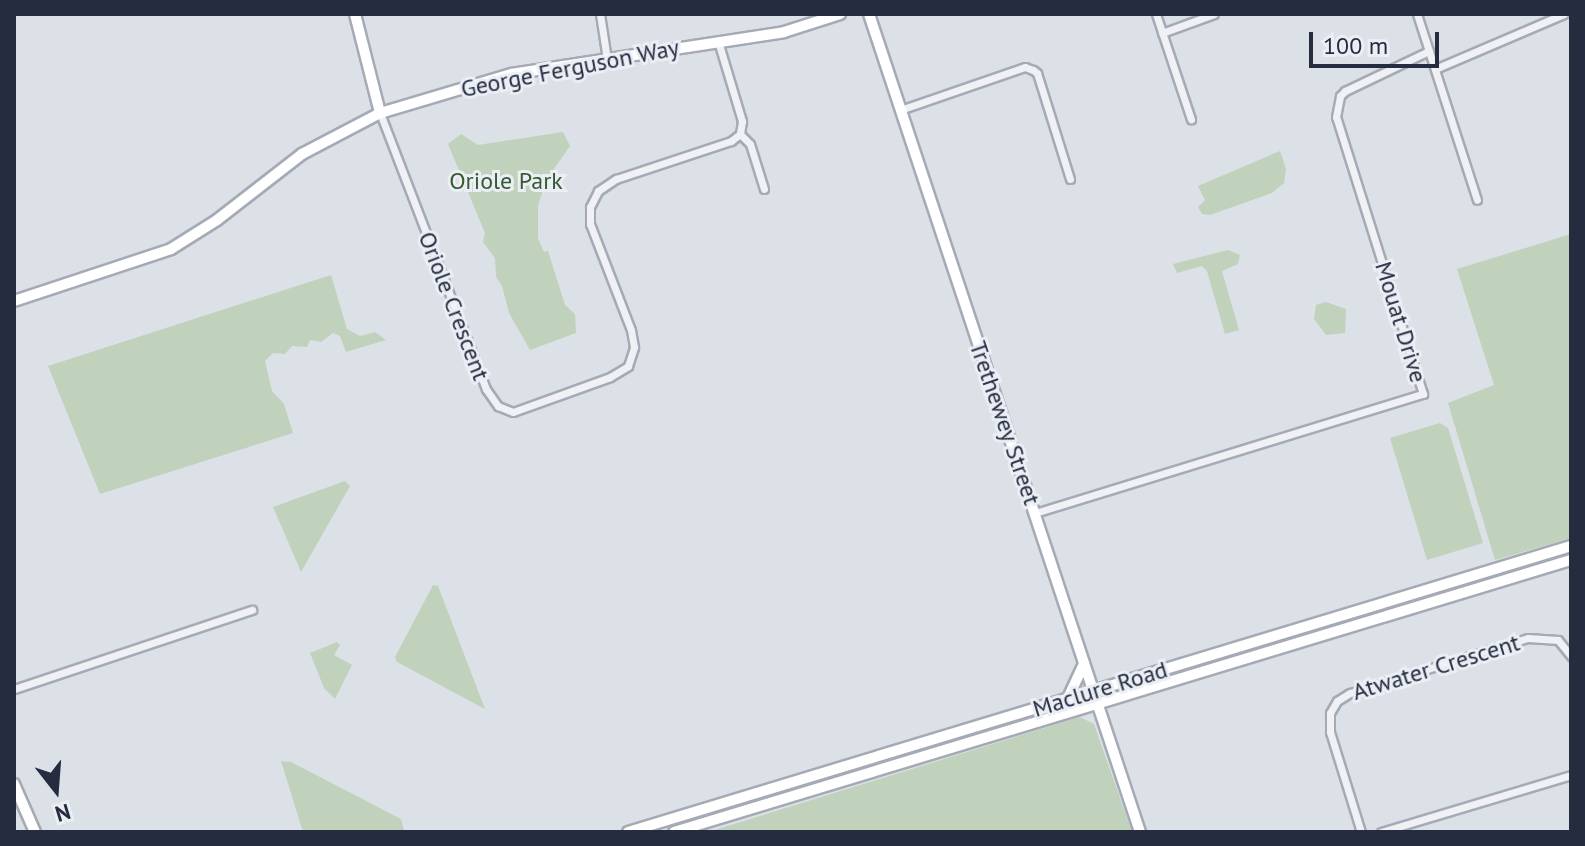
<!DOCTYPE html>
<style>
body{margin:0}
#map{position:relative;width:1585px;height:846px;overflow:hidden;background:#dce0e7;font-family:"PT Sans",sans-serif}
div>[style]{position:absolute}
.green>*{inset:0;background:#c0d2bc}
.roads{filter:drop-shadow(2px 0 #a5aab5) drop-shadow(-2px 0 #a5aab5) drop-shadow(0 2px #a5aab5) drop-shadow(0 -2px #a5aab5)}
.street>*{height:7px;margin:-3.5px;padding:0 3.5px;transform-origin:3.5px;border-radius:3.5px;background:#eff1f5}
.secondary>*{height:10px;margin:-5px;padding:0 5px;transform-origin:5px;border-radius:5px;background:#fff}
span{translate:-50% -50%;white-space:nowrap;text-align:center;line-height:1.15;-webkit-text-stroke:6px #ebeff5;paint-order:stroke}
.street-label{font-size:24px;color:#252c3f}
.park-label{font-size:24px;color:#365b31}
.frame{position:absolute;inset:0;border:16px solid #252c3f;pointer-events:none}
.north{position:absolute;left:16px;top:750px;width:80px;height:80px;-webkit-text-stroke:6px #ebeff5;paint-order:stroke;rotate:163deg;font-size:22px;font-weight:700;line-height:32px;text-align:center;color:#252c3f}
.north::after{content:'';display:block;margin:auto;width:28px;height:36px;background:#252c3f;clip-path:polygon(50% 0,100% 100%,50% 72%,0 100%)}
.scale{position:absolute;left:1309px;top:32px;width:130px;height:36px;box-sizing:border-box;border:4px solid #252c3f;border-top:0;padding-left:10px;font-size:24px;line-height:28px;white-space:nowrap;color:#252c3f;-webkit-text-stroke:6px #ebeff5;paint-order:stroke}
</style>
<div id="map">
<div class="green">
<div style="clip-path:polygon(563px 132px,570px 146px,547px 179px,538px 205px,538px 238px,544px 252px,548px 251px,565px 305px,575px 314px,576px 333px,530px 350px,509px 313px,502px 286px,496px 277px,495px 258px,483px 242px,485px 233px,448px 144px,461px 134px,478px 145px)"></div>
<div style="clip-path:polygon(1280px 151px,1286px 169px,1284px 183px,1272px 193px,1210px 215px,1202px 214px,1198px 207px,1205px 200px,1198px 186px)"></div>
<div style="clip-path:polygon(1571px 234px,1571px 538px,1495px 560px,1448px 403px,1494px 385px,1457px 269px)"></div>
<div style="clip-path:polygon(1228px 250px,1240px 255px,1238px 264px,1222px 271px,1239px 330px,1225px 334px,1207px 271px,1202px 266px,1177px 273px,1173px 264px)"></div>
<div style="clip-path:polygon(331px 275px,347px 329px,360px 336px,375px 332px,386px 340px,346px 352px,340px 336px,333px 333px,321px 342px,310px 340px,307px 347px,292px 346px,285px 354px,273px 353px,265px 361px,272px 391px,284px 404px,293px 433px,100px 494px,48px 366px)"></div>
<div style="clip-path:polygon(1326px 302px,1346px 309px,1345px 333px,1326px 335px,1314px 319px,1316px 305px)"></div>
<div style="clip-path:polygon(1440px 423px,1448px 428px,1483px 543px,1427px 560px,1390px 438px)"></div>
<div style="clip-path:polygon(345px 481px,350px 486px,301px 572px,273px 507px)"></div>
<div style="clip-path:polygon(433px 585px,438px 586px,485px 709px,397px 662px,395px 657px)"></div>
<div style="clip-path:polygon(337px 642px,340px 645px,334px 655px,352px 665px,335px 699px,324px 688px,310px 653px)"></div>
<div style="clip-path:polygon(1080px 717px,1094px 724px,1132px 832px,708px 832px)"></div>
<div style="clip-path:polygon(281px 761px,291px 762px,401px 819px,404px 830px,303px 832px)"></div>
</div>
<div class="roads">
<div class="street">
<div style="left:600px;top:14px;width:46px;rotate:81.2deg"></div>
<div style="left:1156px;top:14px;width:111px;rotate:71.6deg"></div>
<div style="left:1417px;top:14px;width:195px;rotate:72.1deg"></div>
<div style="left:1162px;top:33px;width:55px;rotate:-20.1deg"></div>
<div style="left:718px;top:41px;width:84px;rotate:73.3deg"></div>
<div style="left:742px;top:121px;width:13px;rotate:99deg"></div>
<div style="left:740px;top:134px;width:14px;rotate:45deg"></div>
<div style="left:750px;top:144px;width:47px;rotate:72.7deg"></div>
<div style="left:1435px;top:69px;width:140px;rotate:-23.1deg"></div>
<div style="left:900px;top:110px;width:132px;rotate:-19deg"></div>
<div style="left:1025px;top:67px;width:9px;rotate:21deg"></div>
<div style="left:1033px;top:70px;width:5px;rotate:37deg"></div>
<div style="left:1037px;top:73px;width:111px;rotate:72.7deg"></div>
<div style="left:380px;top:113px;width:296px;rotate:69deg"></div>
<div style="left:486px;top:389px;width:21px;rotate:55deg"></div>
<div style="left:498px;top:406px;width:16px;rotate:22deg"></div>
<div style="left:513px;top:412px;width:103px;rotate:-19.8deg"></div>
<div style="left:610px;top:377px;width:21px;rotate:-31deg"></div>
<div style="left:628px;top:366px;width:20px;rotate:-72deg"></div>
<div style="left:634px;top:347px;width:17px;rotate:-100deg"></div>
<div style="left:631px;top:330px;width:114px;rotate:-111.1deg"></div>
<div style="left:590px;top:224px;width:17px;rotate:-90deg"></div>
<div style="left:590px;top:207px;width:18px;rotate:-63deg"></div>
<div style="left:598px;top:191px;width:22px;rotate:-34deg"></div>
<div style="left:616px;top:179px;width:121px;rotate:-18.3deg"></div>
<div style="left:731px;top:141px;width:11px;rotate:-38deg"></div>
<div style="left:1035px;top:513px;width:406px;rotate:-17.1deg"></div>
<div style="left:1423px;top:394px;width:290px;rotate:-107.4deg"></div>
<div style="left:1336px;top:117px;width:21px;rotate:-79deg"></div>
<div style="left:1340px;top:96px;width:7px;rotate:-45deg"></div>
<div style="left:1345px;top:91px;width:93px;rotate:-25.5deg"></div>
<div style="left:14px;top:689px;width:251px;rotate:-18.4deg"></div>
<div style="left:1361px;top:832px;width:105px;rotate:-107.2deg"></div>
<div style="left:1330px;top:732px;width:19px;rotate:-90deg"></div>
<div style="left:1330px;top:713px;width:14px;rotate:-60deg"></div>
<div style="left:1337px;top:701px;width:15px;rotate:-32deg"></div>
<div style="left:1350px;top:693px;width:186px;rotate:-17.2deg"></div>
<div style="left:1528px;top:638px;width:30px;rotate:4deg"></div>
<div style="left:1558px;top:640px;width:21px;rotate:51deg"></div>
<div style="left:1381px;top:832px;width:198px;rotate:-16.7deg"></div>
</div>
<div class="secondary">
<div style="left:355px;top:14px;width:102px;rotate:75.8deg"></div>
<div style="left:869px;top:14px;width:862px;rotate:71.67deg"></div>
<div style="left:14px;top:301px;width:165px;rotate:-18.3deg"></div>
<div style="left:171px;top:249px;width:54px;rotate:-32.2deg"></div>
<div style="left:217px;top:220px;width:108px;rotate:-37.8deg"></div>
<div style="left:302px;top:154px;width:88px;rotate:-27.7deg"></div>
<div style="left:380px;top:113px;width:137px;rotate:-16.6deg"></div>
<div style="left:511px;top:74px;width:276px;rotate:-8.7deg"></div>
<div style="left:784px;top:32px;width:59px;rotate:-17.8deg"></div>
<div style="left:1068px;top:698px;width:38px;rotate:-65deg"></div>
<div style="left:14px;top:784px;width:52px;rotate:66.4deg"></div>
<div style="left:628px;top:832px;width:985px;rotate:-16.87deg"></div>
<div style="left:674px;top:832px;width:937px;rotate:-16.87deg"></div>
</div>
</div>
<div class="street-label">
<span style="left:570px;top:68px;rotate:-11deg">George Ferguson Way</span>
<span style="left:454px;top:306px;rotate:69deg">Oriole Crescent</span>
<span style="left:1401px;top:322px;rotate:73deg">Mouat Drive</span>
<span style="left:1005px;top:423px;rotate:71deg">Trethewey Street</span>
<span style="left:1436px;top:667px;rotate:-17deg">Atwater Crescent</span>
<span style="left:1100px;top:689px;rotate:-17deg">Maclure Road</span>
</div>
<div class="park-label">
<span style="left:506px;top:181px">Oriole Park</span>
</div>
<div class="frame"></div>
<div class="north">N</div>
<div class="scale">100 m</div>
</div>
